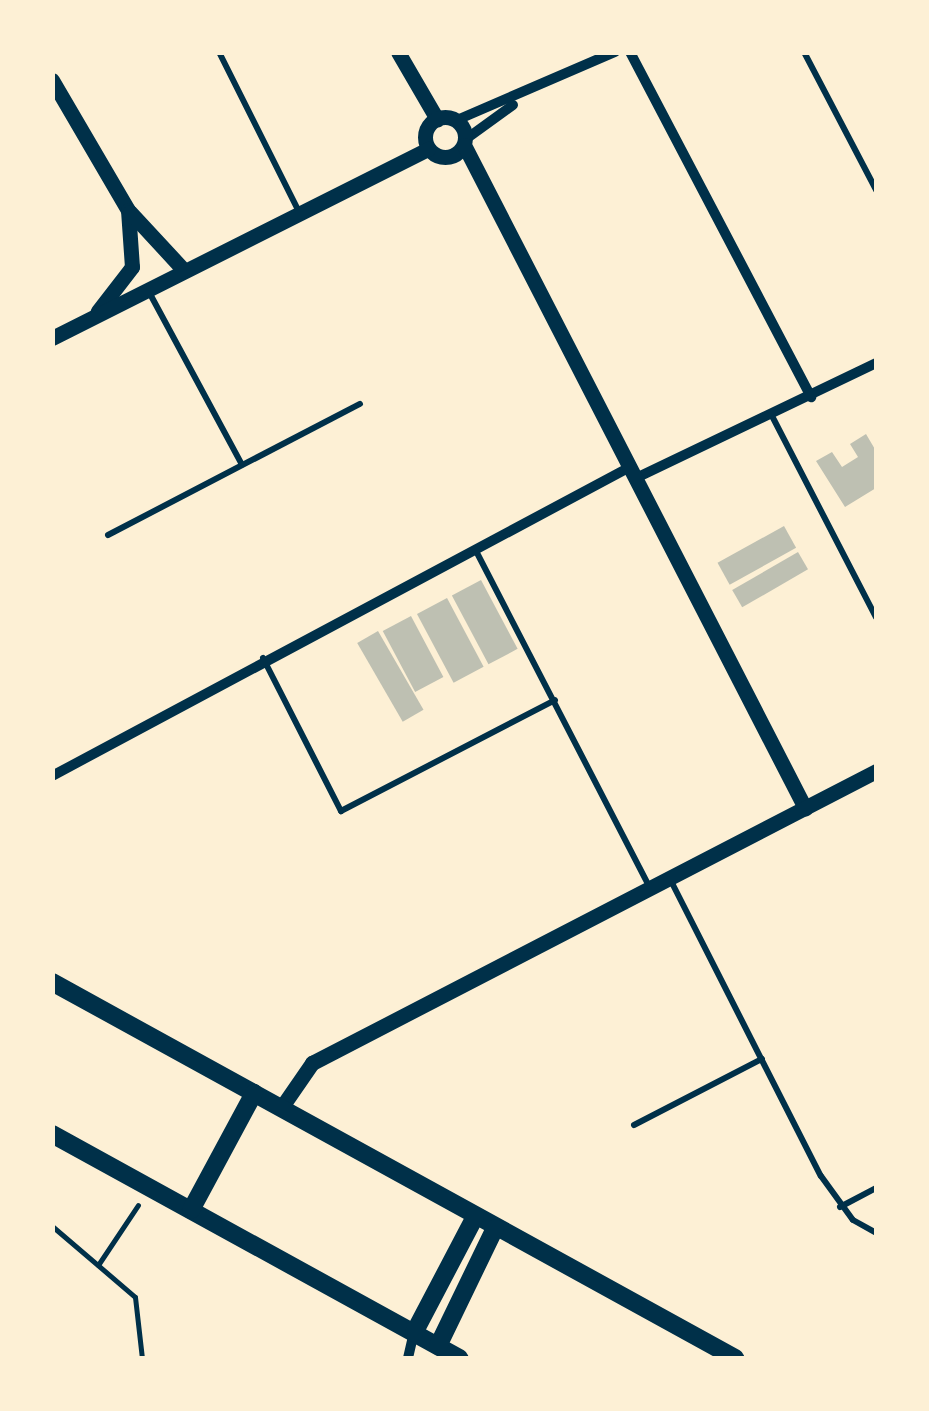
<!DOCTYPE html>
<style>
body{margin:0}
#map{position:relative;width:929px;height:1411px;overflow:hidden;background:#fdf0d5;font-family:"DM Sans",sans-serif}
div>[style]{position:absolute}
.building>*{inset:0;background:#bec0b2;transform-origin:0 0}
.path>*{height:5px;margin:-2.5px;padding:0 2.5px;transform-origin:2.5px;border-radius:2.5px;background:#003049}
.service>*{height:6px;margin:-3px;padding:0 3px;transform-origin:3px;border-radius:3px;background:#003049}
.minor>*{height:10px;margin:-5px;padding:0 5px;transform-origin:5px;border-radius:5px;background:#003049}
.tertiary>*{height:15px;margin:-7.5px;padding:0 7.5px;transform-origin:7.5px;border-radius:7.5px;background:#003049}
.tertiary>.ring{margin:-7.5px;padding:0;box-sizing:content-box;background:none;border:15px solid #003049;border-radius:50%}
.primary>*{height:18px;margin:-9px;padding:0 9px;transform-origin:9px;border-radius:9px;background:#003049}
span{translate:-50% -50%;white-space:nowrap;text-align:center;line-height:1.15;-webkit-text-stroke:8px #fdf0d5;paint-order:stroke}
.frame{position:absolute;inset:0;border:55px solid #fdf0d5;pointer-events:none}
</style>
<div id="map">
<div class="building">
<div style="clip-path:polygon(866px 434px,876px 451px,876px 488px,845px 507px,816px 461px,832px 452px,842px 467px,858px 457px,850px 444px)"></div>
<div style="left:784px;top:526px;width:25px;height:76px;rotate:61deg"></div>
<div style="left:798px;top:552px;width:20px;height:76px;rotate:60deg"></div>
<div style="left:481px;top:580px;width:78px;height:33px;rotate:62deg"></div>
<div style="left:447px;top:598px;width:78px;height:34px;rotate:62deg"></div>
<div style="left:411px;top:616px;width:69px;height:32px;rotate:62deg"></div>
<div style="left:378px;top:631px;width:91px;height:24px;rotate:60deg"></div>
</div>
<div class="path">
<div style="left:52px;top:1226px;width:109px;rotate:40.5deg"></div>
<div style="left:135px;top:1297px;width:61px;rotate:83.5deg"></div>
<div style="left:98px;top:1265px;width:72px;rotate:-56.3deg"></div>
</div>
<div class="service">
<div style="left:219px;top:52px;width:179px;rotate:63.4deg"></div>
<div style="left:804px;top:52px;width:156px;rotate:62.4deg"></div>
<div style="left:149px;top:292px;width:196px;rotate:61.7deg"></div>
<div style="left:771px;top:414px;width:229px;rotate:62.7deg"></div>
<div style="left:108px;top:535px;width:284px;rotate:-27.5deg"></div>
<div style="left:475px;top:549px;width:382px;rotate:62.7deg"></div>
<div style="left:263px;top:658px;width:172px;rotate:63deg"></div>
<div style="left:341px;top:811px;width:241px;rotate:-27.4deg"></div>
<div style="left:670px;top:879px;width:333px;rotate:63.1deg"></div>
<div style="left:821px;top:1176px;width:54px;rotate:54deg"></div>
<div style="left:853px;top:1220px;width:26px;rotate:29deg"></div>
<div style="left:634px;top:1125px;width:144px;rotate:-27.3deg"></div>
<div style="left:840px;top:1207px;width:41px;rotate:-27.8deg"></div>
</div>
<div class="minor">
<div style="left:630px;top:52px;width:390px;rotate:62.3deg"></div>
<div style="left:457px;top:120px;width:172px;rotate:-23.3deg"></div>
<div style="left:466px;top:139px;width:58px;rotate:-35.9deg"></div>
<div style="left:634px;top:479px;width:268px;rotate:-25.6deg"></div>
<div style="left:52px;top:776px;width:653px;rotate:-28.13deg"></div>
<div style="left:408px;top:1358px;width:26px;rotate:-77deg"></div>
</div>
<div class="tertiary">
<div style="left:398px;top:52px;width:78px;rotate:59.8deg"></div>
<div style="left:52px;top:80px;width:151px;rotate:59.7deg"></div>
<div style="left:128px;top:210px;width:57px;rotate:86deg"></div>
<div style="left:132px;top:267px;width:56px;rotate:127.7deg"></div>
<div class="ring" style="left:425px;top:117px;width:25px;height:25px"></div>
<div style="left:464px;top:145px;width:746px;rotate:62.78deg"></div>
<div style="left:130px;top:212px;width:75px;rotate:47.2deg"></div>
<div style="left:52px;top:338px;width:421px;rotate:-26.7deg"></div>
<div style="left:281px;top:1108px;width:55px;rotate:-55.4deg"></div>
<div style="left:312px;top:1063px;width:635px;rotate:-27.37deg"></div>
</div>
<div class="primary">
<div style="left:52px;top:982px;width:780px;rotate:28.83deg"></div>
<div style="left:52px;top:1134px;width:465px;rotate:28.8deg"></div>
<div style="left:191px;top:1210px;width:133px;rotate:-61.7deg"></div>
<div style="left:414px;top:1333px;width:131px;rotate:-62.3deg"></div>
<div style="left:438px;top:1346px;width:131px;rotate:-64.2deg"></div>
</div>
<div class="frame"></div>
</div>
